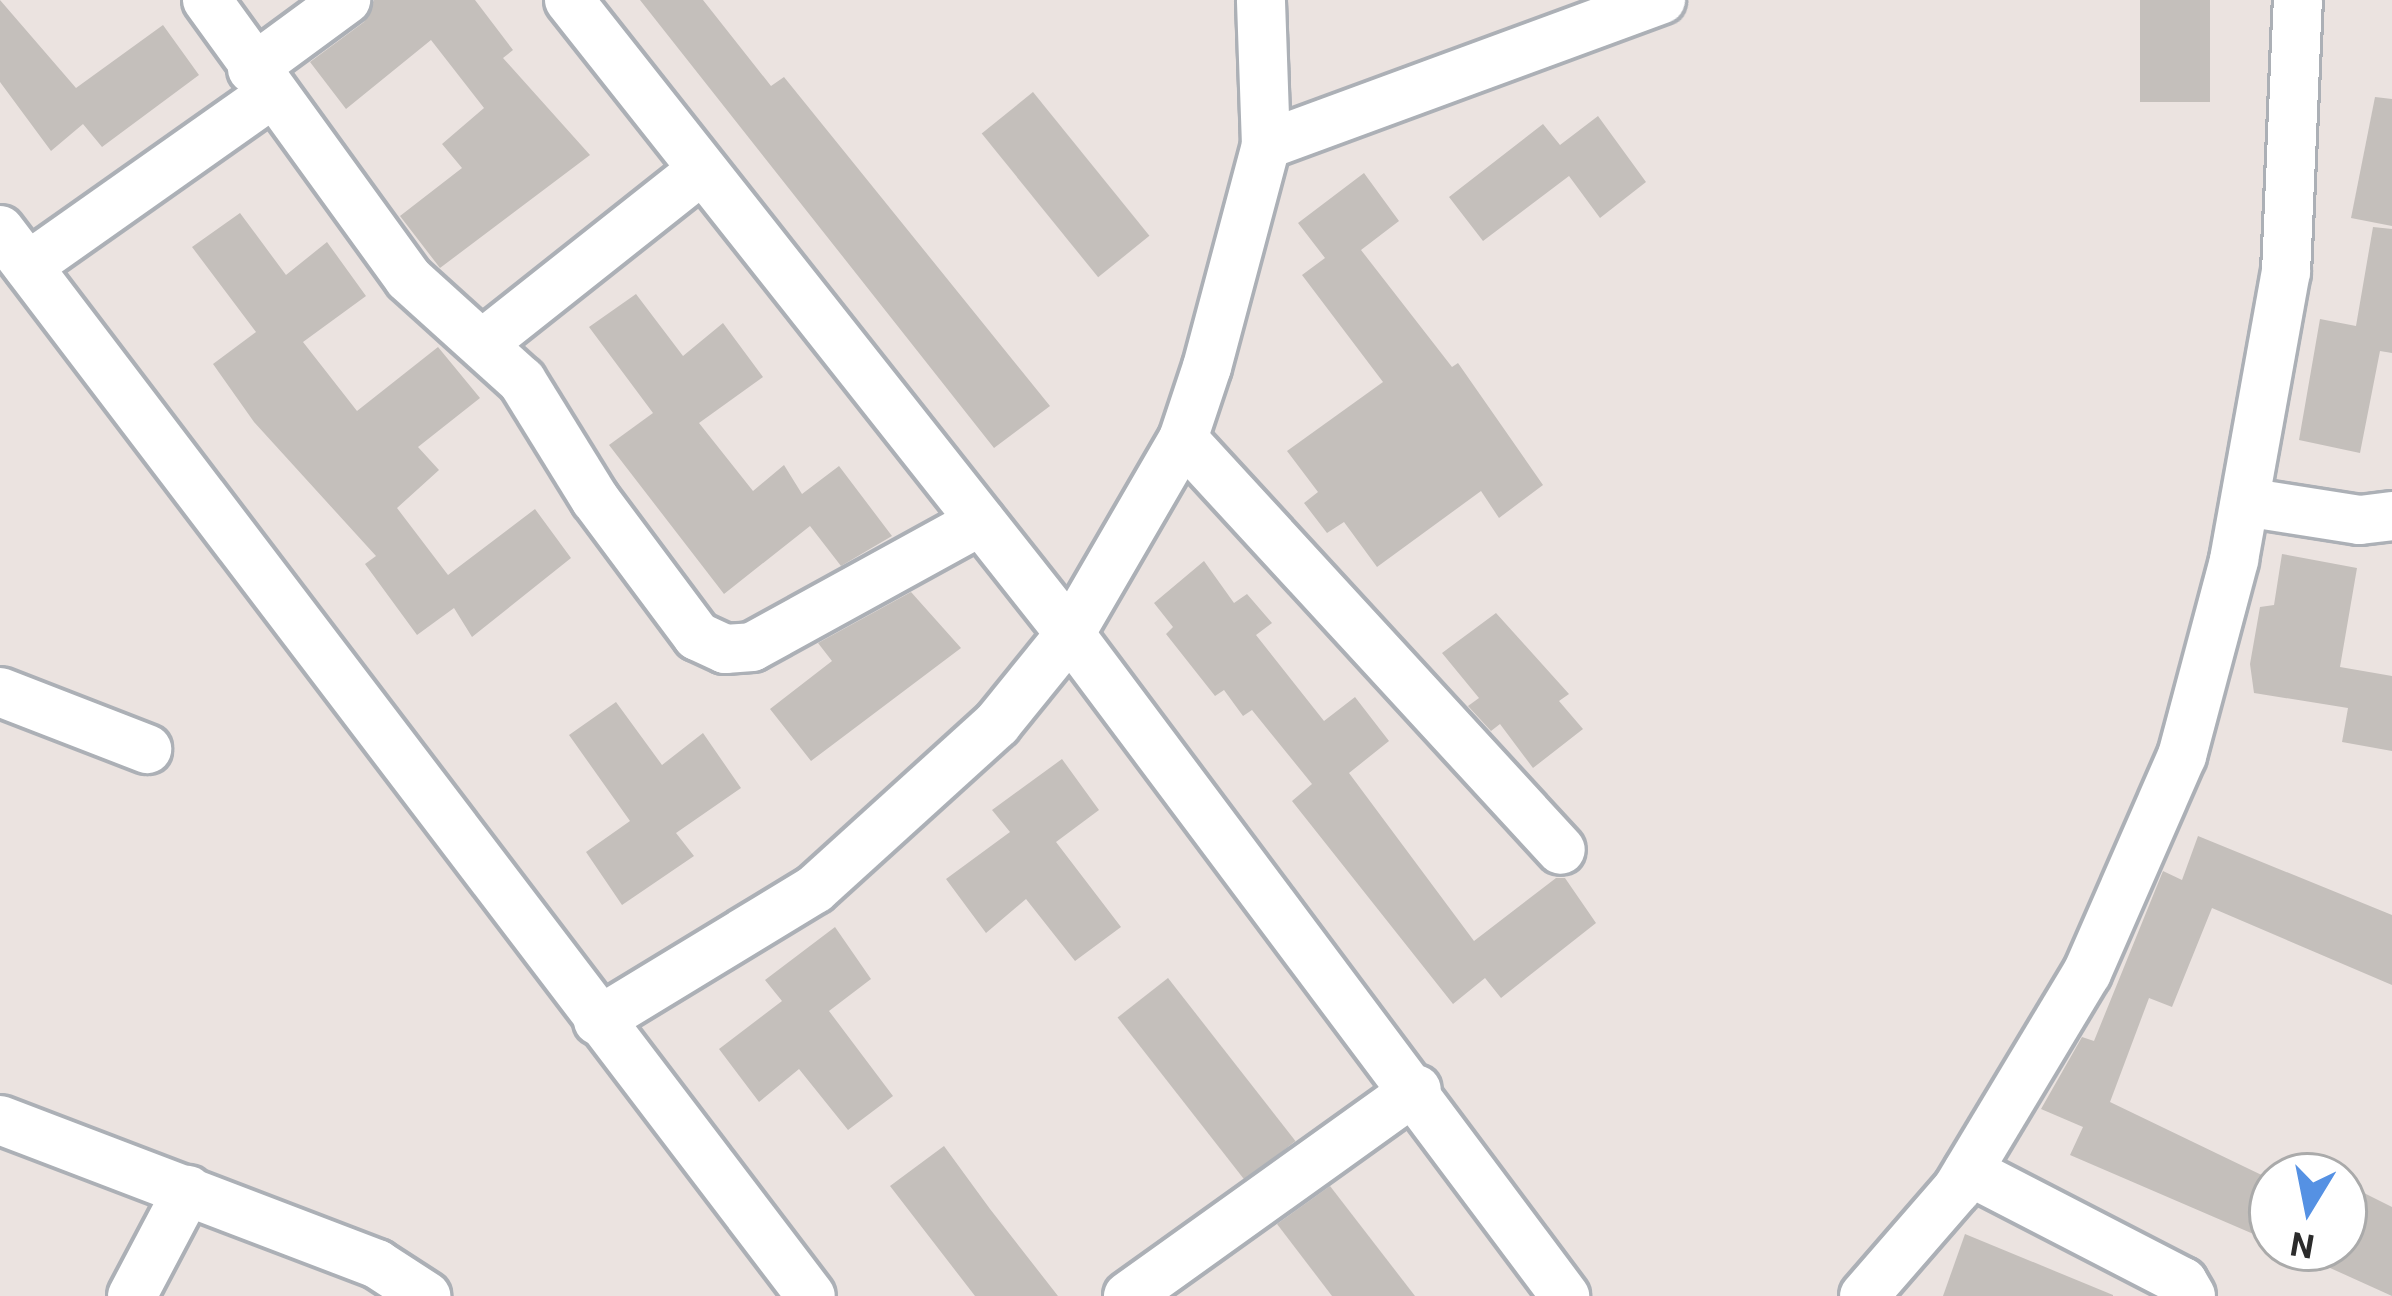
<!DOCTYPE html>
<style>
body{margin:0}
#map{position:relative;width:2392px;height:1296px;overflow:hidden;background:#ebe3e0;font-family:Roboto,sans-serif}
div>[style]{position:absolute}
.building>*{inset:0;background:#c4bfbb;transform-origin:0 0}
.roads{filter:drop-shadow(3px 0 #acb0b6) drop-shadow(-3px 0 #acb0b6) drop-shadow(0 3px #acb0b6) drop-shadow(0 -3px #acb0b6)}
.minor>*{height:48px;margin:-24px;padding:0 24px;transform-origin:24px;border-radius:24px;background:#fff}
span{translate:-50% -50%;white-space:nowrap;text-align:center;line-height:1.15;-webkit-text-stroke:12px #fff;paint-order:stroke}
.north{position:absolute;left:2248px;top:1152px;width:120px;height:120px;box-sizing:border-box;background:#fff;border:3px solid #aaa;border-radius:50%;rotate:190deg;font-size:33px;font-weight:700;line-height:48px;text-align:center;color:#2b2b2b}
.north::after{content:'';display:block;margin:auto;width:42px;height:54px;background:#5591e3;clip-path:polygon(50% 0,100% 100%,50% 72%,0 100%)}
</style>
<div id="map">
<div class="building">
<div style="clip-path:polygon(0 0,76px 88px,163px 25px,199px 75px,102px 147px,83px 124px,51px 151px,0 82px)"></div>
<div style="clip-path:polygon(374px 0,475px 0,513px 50px,503px 58px,590px 155px,440px 268px,400px 216px,462px 168px,442px 144px,484px 108px,431px 40px,346px 109px,310px 62px,364px 22px)"></div>
<div style="clip-path:polygon(640px 0,703px 0,771px 86px,784px 77px,1050px 406px,994px 448px)"></div>
<div style="left:2140px;top:0;width:70px;height:102px"></div>
<div style="left:1033px;top:92px;width:185px;height:66px;rotate:51deg"></div>
<div style="clip-path:polygon(2375px 97px,2392px 99px,2392px 226px,2351px 218px)"></div>
<div style="clip-path:polygon(1598px 116px,1646px 182px,1600px 218px,1569px 176px,1483px 241px,1449px 197px,1543px 124px,1560px 145px)"></div>
<div style="clip-path:polygon(1364px 173px,1399px 221px,1361px 250px,1452px 367px,1458px 363px,1543px 485px,1499px 518px,1481px 491px,1377px 567px,1344px 522px,1327px 533px,1304px 503px,1318px 492px,1287px 451px,1383px 382px,1302px 275px,1325px 258px,1298px 223px)"></div>
<div style="clip-path:polygon(240px 213px,286px 275px,327px 242px,366px 296px,303px 342px,357px 411px,438px 347px,480px 398px,418px 447px,439px 470px,397px 508px,448px 575px,535px 509px,571px 558px,472px 637px,454px 608px,417px 635px,365px 564px,376px 556px,254px 422px,213px 364px,256px 332px,192px 247px)"></div>
<div style="clip-path:polygon(2373px 227px,2392px 229px,2392px 353px,2380px 351px,2360px 453px,2299px 440px,2320px 319px,2356px 326px)"></div>
<div style="clip-path:polygon(636px 294px,683px 356px,723px 323px,763px 377px,699px 423px,753px 491px,784px 465px,802px 494px,839px 466px,892px 536px,841px 566px,810px 526px,724px 594px,609px 445px,653px 413px,589px 327px)"></div>
<div style="clip-path:polygon(2282px 554px,2357px 568px,2340px 667px,2392px 676px,2392px 751px,2342px 742px,2348px 708px,2254px 693px,2250px 664px,2260px 607px,2274px 605px)"></div>
<div style="clip-path:polygon(1204px 561px,1234px 603px,1247px 594px,1272px 623px,1256px 635px,1324px 721px,1355px 697px,1389px 741px,1349px 773px,1474px 941px,1556px 878px,1565px 878px,1596px 923px,1501px 998px,1485px 978px,1453px 1004px,1292px 801px,1312px 784px,1252px 710px,1243px 716px,1224px 690px,1215px 696px,1166px 634px,1173px 627px,1154px 603px)"></div>
<div style="clip-path:polygon(911px 592px,961px 648px,811px 761px,770px 709px,832px 661px,818px 643px)"></div>
<div style="clip-path:polygon(1496px 613px,1569px 694px,1559px 701px,1583px 729px,1533px 768px,1500px 724px,1491px 731px,1468px 706px,1479px 698px,1442px 653px)"></div>
<div style="clip-path:polygon(616px 702px,662px 765px,703px 733px,741px 788px,676px 833px,694px 856px,622px 905px,586px 852px,630px 821px,569px 735px)"></div>
<div style="clip-path:polygon(1062px 759px,1099px 810px,1056px 842px,1121px 927px,1075px 961px,1026px 899px,986px 933px,946px 879px,1010px 832px,992px 810px)"></div>
<div style="clip-path:polygon(2198px 836px,2392px 915px,2392px 985px,2212px 908px,2172px 1007px,2149px 998px,2110px 1102px,2272px 1180px,2272px 1242px,2070px 1155px,2083px 1127px,2041px 1109px,2082px 1037px,2094px 1041px,2163px 871px,2182px 880px)"></div>
<div style="clip-path:polygon(835px 927px,871px 979px,829px 1011px,893px 1096px,848px 1130px,799px 1069px,759px 1102px,719px 1049px,782px 1001px,765px 980px)"></div>
<div style="left:1168px;top:978px;width:207px;height:64px;rotate:52deg"></div>
<div style="clip-path:polygon(944px 1146px,990px 1209px,1058px 1296px,975px 1296px,890px 1186px)"></div>
<div style="clip-path:polygon(2344px 1183px,2392px 1207px,2392px 1296px,2286px 1248px,2344px 1248px)"></div>
<div style="clip-path:polygon(1330px 1186px,1415px 1296px,1332px 1296px,1277px 1224px)"></div>
<div style="clip-path:polygon(1965px 1234px,2113px 1295px,2113px 1296px,1943px 1296px)"></div>
</div>
<div class="roads">
<div class="minor">
<div style="left:207px;top:0;width:344px;rotate:54.1deg"></div>
<div style="left:409px;top:279px;width:152px;rotate:42.1deg"></div>
<div style="left:522px;top:381px;width:139px;rotate:58.3deg"></div>
<div style="left:595px;top:499px;width:171px;rotate:53.3deg"></div>
<div style="left:697px;top:636px;width:31px;rotate:25deg"></div>
<div style="left:725px;top:649px;width:27px;rotate:-4deg"></div>
<div style="left:752px;top:647px;width:261px;rotate:-28.8deg"></div>
<div style="left:569px;top:0;width:808px;rotate:51.68deg"></div>
<div style="left:1070px;top:634px;width:827px;rotate:53.21deg"></div>
<div style="left:252px;top:69px;width:117px;rotate:-36.3deg"></div>
<div style="left:1266px;top:145px;width:421px;rotate:-20.2deg"></div>
<div style="left:0;top:230px;width:1339px;rotate:52.74deg"></div>
<div style="left:28px;top:266px;width:295px;rotate:-35.2deg"></div>
<div style="left:486px;top:341px;width:275px;rotate:-38.4deg"></div>
<div style="left:1183px;top:439px;width:558px;rotate:47.4deg"></div>
<div style="left:2245px;top:502px;width:116px;rotate:8.9deg"></div>
<div style="left:2360px;top:520px;width:32px;rotate:-7deg"></div>
<div style="left:0;top:692px;width:158px;rotate:21.2deg"></div>
<div style="left:598px;top:1021px;width:254px;rotate:-31.3deg"></div>
<div style="left:815px;top:889px;width:246px;rotate:-42.2deg"></div>
<div style="left:997px;top:724px;width:116px;rotate:-51deg"></div>
<div style="left:1070px;top:634px;width:225px;rotate:-59.9deg"></div>
<div style="left:1183px;top:439px;width:76px;rotate:-71.6deg"></div>
<div style="left:1207px;top:367px;width:230px;rotate:-75.1deg"></div>
<div style="left:1266px;top:145px;width:145px;rotate:-92deg"></div>
<div style="left:0;top:1120px;width:404px;rotate:20.9deg"></div>
<div style="left:377px;top:1264px;width:59px;rotate:33.1deg"></div>
<div style="left:1968px;top:1171px;width:242px;rotate:27.3deg"></div>
<div style="left:2183px;top:1282px;width:16px;rotate:60deg"></div>
<div style="left:132px;top:1296px;width:120px;rotate:-62.2deg"></div>
<div style="left:1128px;top:1296px;width:355px;rotate:-35.6deg"></div>
<div style="left:1864px;top:1296px;width:142px;rotate:-49deg"></div>
<div style="left:1957px;top:1189px;width:252px;rotate:-59deg"></div>
<div style="left:2087px;top:973px;width:237px;rotate:-66.4deg"></div>
<div style="left:2182px;top:756px;width:203px;rotate:-75.1deg"></div>
<div style="left:2234px;top:560px;width:293px;rotate:-79.8deg"></div>
<div style="left:2286px;top:272px;width:272px;rotate:-87.5deg"></div>
</div>
</div>
<div class="north">N</div>
</div>
